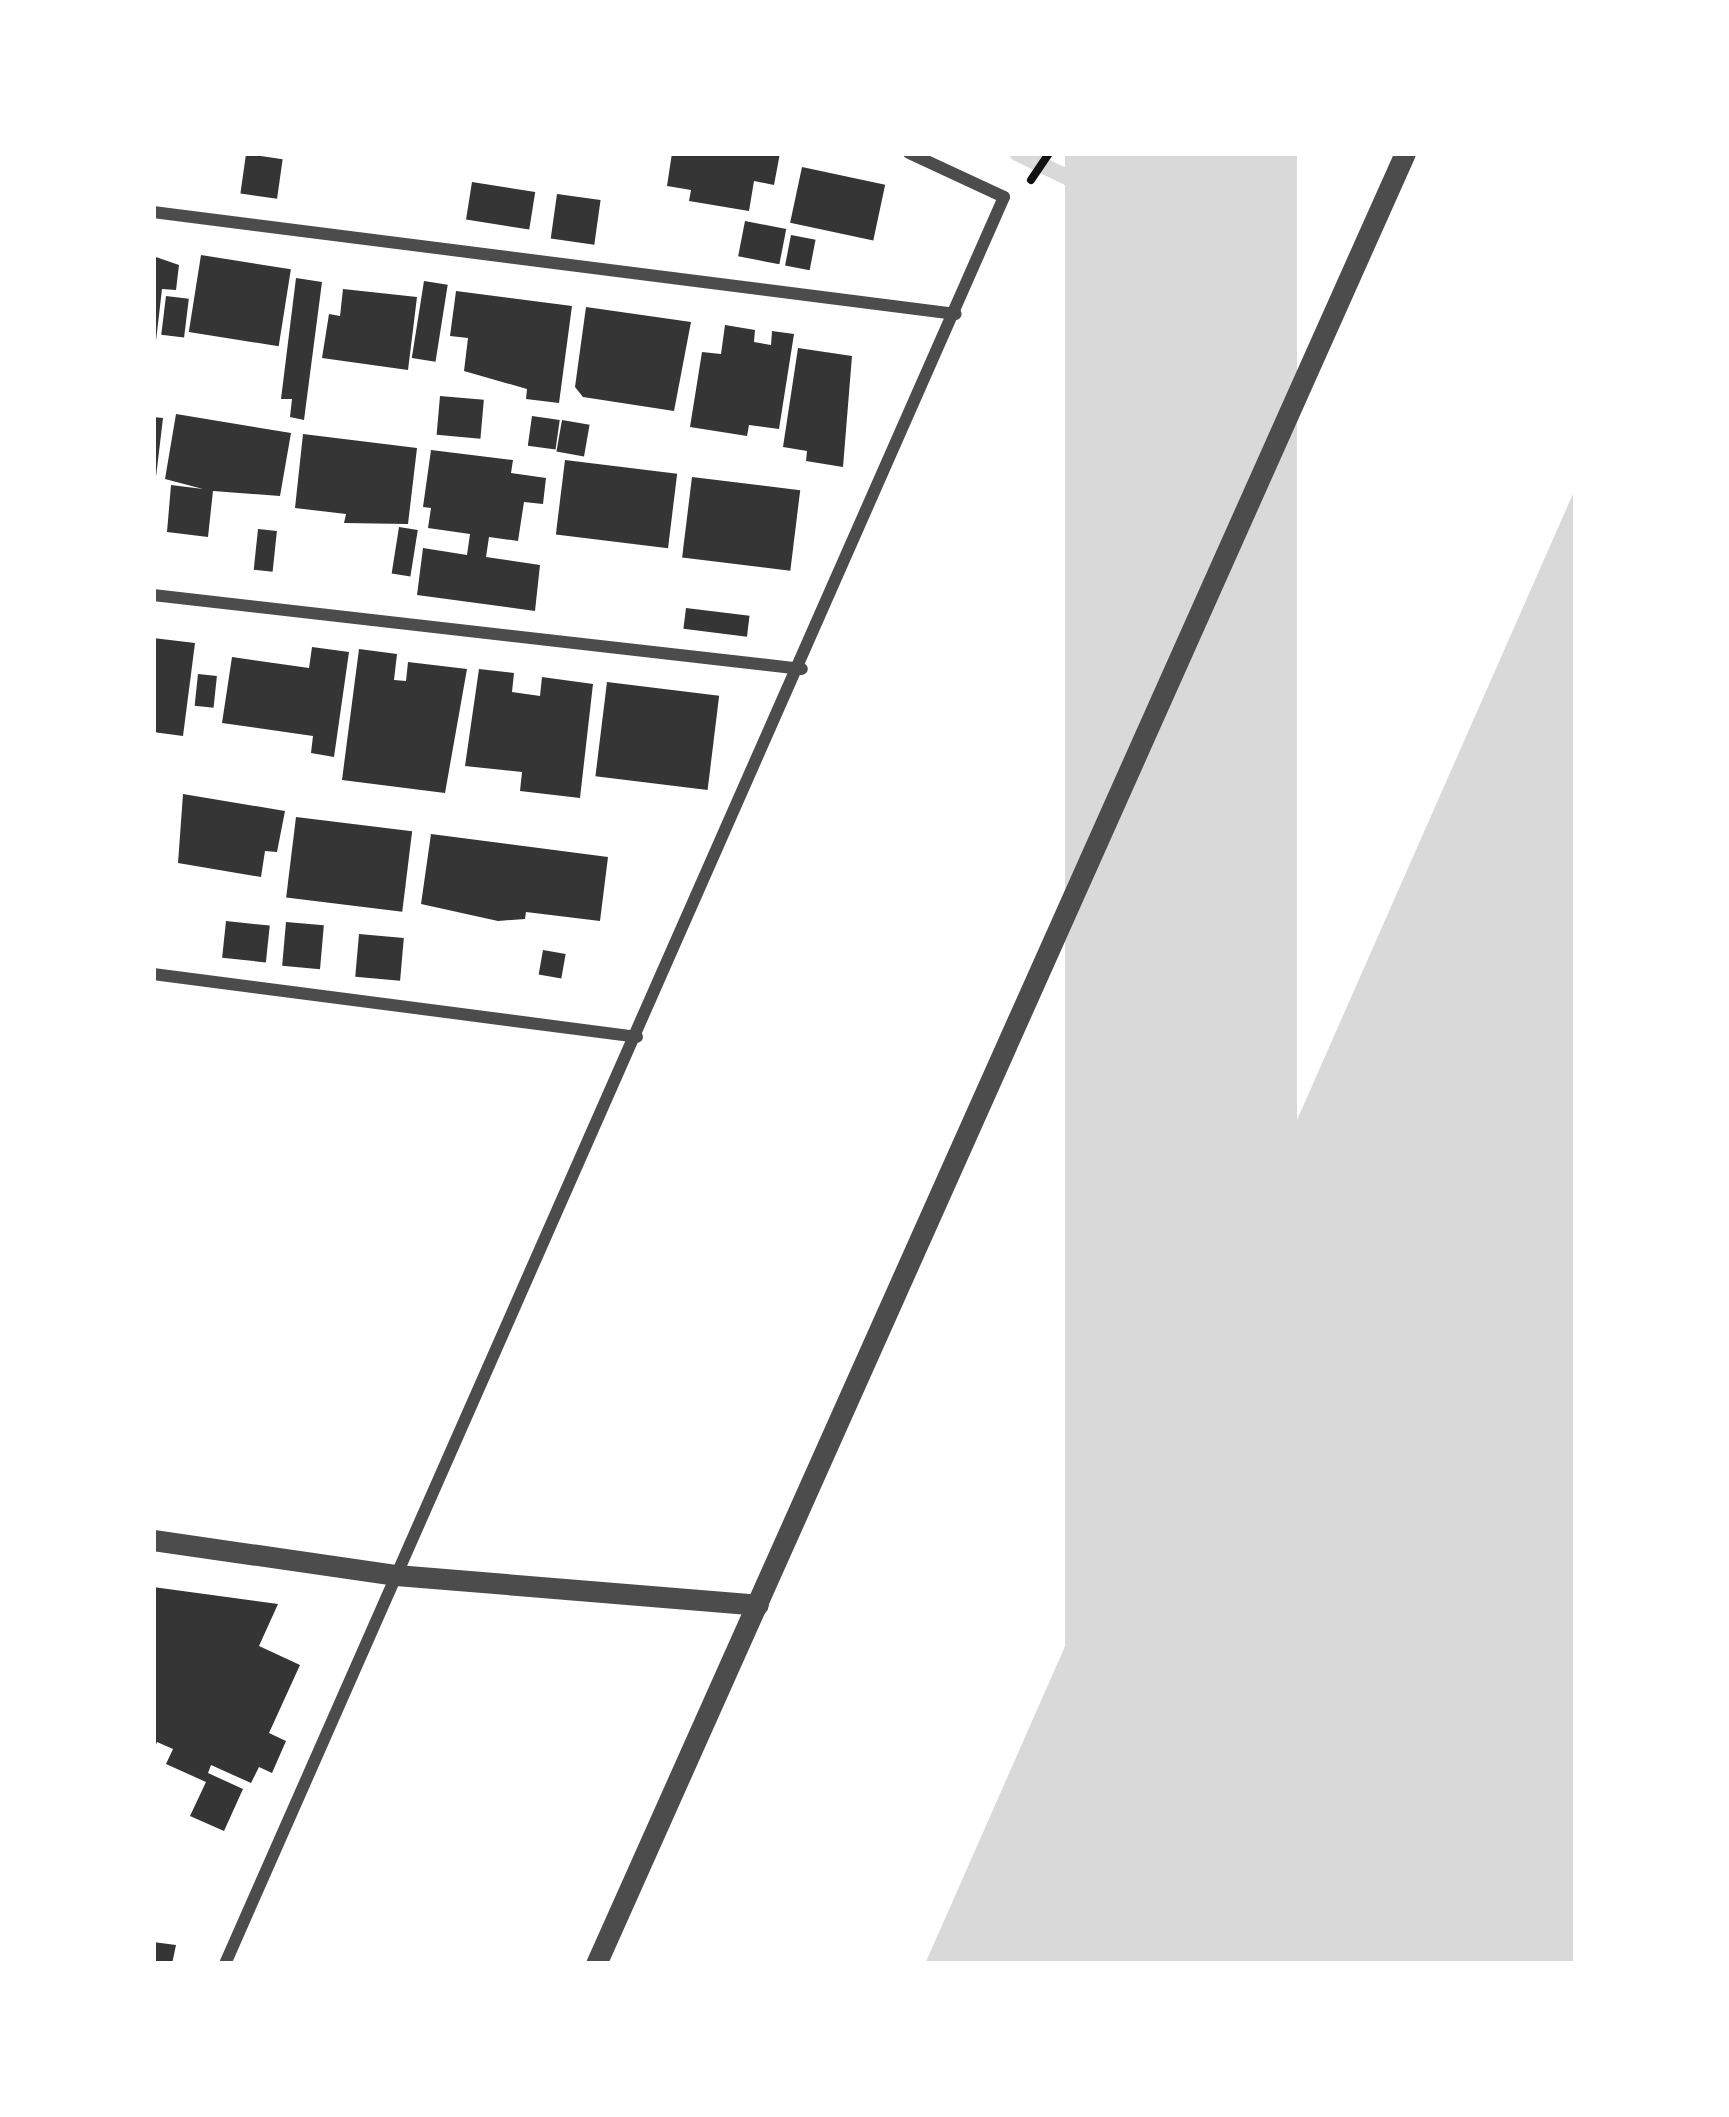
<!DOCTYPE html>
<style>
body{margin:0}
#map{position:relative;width:1729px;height:2117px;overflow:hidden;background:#fff;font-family:Manrope,sans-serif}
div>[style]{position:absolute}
.water>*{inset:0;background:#d9d9d9;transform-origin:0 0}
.stream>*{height:16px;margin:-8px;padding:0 8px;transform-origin:8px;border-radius:8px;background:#d9d9d9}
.building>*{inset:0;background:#353535;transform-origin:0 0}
.path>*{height:8px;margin:-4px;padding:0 4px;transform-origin:4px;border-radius:4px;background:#111}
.minor>*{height:12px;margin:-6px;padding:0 6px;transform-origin:6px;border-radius:6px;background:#4c4c4c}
.tertiary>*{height:21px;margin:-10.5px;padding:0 10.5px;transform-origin:10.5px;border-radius:10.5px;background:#4c4c4c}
span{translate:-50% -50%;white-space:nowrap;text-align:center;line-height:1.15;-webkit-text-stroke:9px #fff;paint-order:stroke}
.frame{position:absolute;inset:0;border:156px solid #fff;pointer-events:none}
</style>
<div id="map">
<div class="water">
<div style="left:1065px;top:153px;width:232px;height:1981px"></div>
<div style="clip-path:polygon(1576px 487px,1576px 1964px,925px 1964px)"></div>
</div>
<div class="stream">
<div style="left:1017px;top:153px;width:64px;rotate:25.8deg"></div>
</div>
<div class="building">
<div style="clip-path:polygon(672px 153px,780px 153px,774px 185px,754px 181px,749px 211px,689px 201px,691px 190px,667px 186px)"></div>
<div style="left:246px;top:154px;width:37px;height:40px;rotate:8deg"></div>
<div style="left:802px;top:167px;width:85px;height:57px;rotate:12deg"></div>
<div style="left:472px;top:182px;width:64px;height:38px;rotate:9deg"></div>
<div style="left:557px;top:194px;width:44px;height:45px;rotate:8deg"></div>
<div style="left:745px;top:221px;width:42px;height:36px;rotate:11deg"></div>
<div style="left:791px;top:235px;width:25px;height:31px;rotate:11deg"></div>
<div style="left:201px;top:255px;width:91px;height:78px;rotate:9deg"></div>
<div style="clip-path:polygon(153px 256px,179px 265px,176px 290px,162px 289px,156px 341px)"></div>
<div style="clip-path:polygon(296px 278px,322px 282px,304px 420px,290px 417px,292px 399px,281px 399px)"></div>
<div style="left:424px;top:281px;width:24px;height:78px;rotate:9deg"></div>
<div style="clip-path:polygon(343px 289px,417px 297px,408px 370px,322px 358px,329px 314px,340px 316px)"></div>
<div style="clip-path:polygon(456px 291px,572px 306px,559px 403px,526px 399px,527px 389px,464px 371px,468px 338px,450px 336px)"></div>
<div style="left:166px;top:296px;width:23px;height:39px;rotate:7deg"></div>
<div style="clip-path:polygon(586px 307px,691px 322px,674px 411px,583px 397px,575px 387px)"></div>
<div style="clip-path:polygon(725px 325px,755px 330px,754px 342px,771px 345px,772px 331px,794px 334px,779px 429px,749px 425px,747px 436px,690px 427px,702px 352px,721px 354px)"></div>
<div style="clip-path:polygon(798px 348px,852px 356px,843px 467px,806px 461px,807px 451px,783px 447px)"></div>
<div style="left:440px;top:396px;width:44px;height:39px;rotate:5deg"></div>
<div style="clip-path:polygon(176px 414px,291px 433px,280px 496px,213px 491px,208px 537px,167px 532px,171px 485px,203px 489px,165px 479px)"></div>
<div style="left:532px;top:416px;width:28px;height:30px;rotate:8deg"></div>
<div style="clip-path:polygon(153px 417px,163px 418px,156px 477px,153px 477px)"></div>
<div style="left:562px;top:420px;width:28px;height:32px;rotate:10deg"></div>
<div style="clip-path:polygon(303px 434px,417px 448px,408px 524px,344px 523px,346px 514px,295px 508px)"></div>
<div style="clip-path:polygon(431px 450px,513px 460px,511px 473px,546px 478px,543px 504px,524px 502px,518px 541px,489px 537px,486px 557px,540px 565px,535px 611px,417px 595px,423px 548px,467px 555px,470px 534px,428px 528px,431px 508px,423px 507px)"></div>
<div style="left:565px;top:460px;width:113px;height:75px;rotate:7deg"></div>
<div style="left:692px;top:477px;width:109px;height:81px;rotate:7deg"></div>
<div style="left:399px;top:527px;width:19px;height:47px;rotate:9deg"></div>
<div style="left:258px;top:529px;width:19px;height:41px;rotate:6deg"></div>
<div style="left:686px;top:608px;width:64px;height:21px;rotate:7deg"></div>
<div style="clip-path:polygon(153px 638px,195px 643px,183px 736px,153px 732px)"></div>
<div style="clip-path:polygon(312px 647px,349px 652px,334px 757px,311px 753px,313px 736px,222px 723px,232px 657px,309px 668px)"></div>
<div style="clip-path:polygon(359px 649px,397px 654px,394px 680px,406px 681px,408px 662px,467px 669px,445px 793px,342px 780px)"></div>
<div style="clip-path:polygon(479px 669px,514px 673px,512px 692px,540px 696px,542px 677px,593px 684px,580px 798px,520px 791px,522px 772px,465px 766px)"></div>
<div style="left:198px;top:674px;width:19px;height:32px;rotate:6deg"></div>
<div style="left:607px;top:682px;width:113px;height:95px;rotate:7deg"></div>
<div style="clip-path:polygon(183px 794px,285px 811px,277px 852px,265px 851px,261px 877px,178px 863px)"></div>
<div style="left:296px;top:817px;width:117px;height:81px;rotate:7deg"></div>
<div style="clip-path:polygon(431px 834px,608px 857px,600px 921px,526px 912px,525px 919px,498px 921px,421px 904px)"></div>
<div style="left:226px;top:921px;width:44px;height:37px;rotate:6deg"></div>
<div style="left:286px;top:922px;width:38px;height:44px;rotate:5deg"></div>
<div style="left:359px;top:934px;width:45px;height:43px;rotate:5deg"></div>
<div style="left:543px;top:950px;width:23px;height:25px;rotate:10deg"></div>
<div style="clip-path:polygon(153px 1587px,278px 1604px,259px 1646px,300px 1665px,269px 1733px,286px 1741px,272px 1773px,259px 1767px,251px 1783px,211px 1765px,208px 1773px,243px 1789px,224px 1831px,190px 1816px,206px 1782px,166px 1764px,173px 1749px,157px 1742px,153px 1753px)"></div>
<div style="clip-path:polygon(153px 1942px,176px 1945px,172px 1964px,153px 1964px)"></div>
</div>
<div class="path">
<div style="left:1031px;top:180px;width:32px;rotate:-56deg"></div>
</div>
<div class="minor">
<div style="left:153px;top:212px;width:809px;rotate:7.24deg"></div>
<div style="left:153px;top:595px;width:653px;rotate:6.5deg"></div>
<div style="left:153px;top:974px;width:488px;rotate:7.4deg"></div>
<div style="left:225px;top:1964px;width:1931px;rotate:-66.21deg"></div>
<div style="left:1004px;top:197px;width:105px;rotate:-155.1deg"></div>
</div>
<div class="tertiary">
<div style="left:153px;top:1540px;width:246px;rotate:8.2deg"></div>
<div style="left:396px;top:1575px;width:363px;rotate:4.7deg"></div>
<div style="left:596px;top:1964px;width:1983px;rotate:-65.93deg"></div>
</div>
<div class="frame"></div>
</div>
